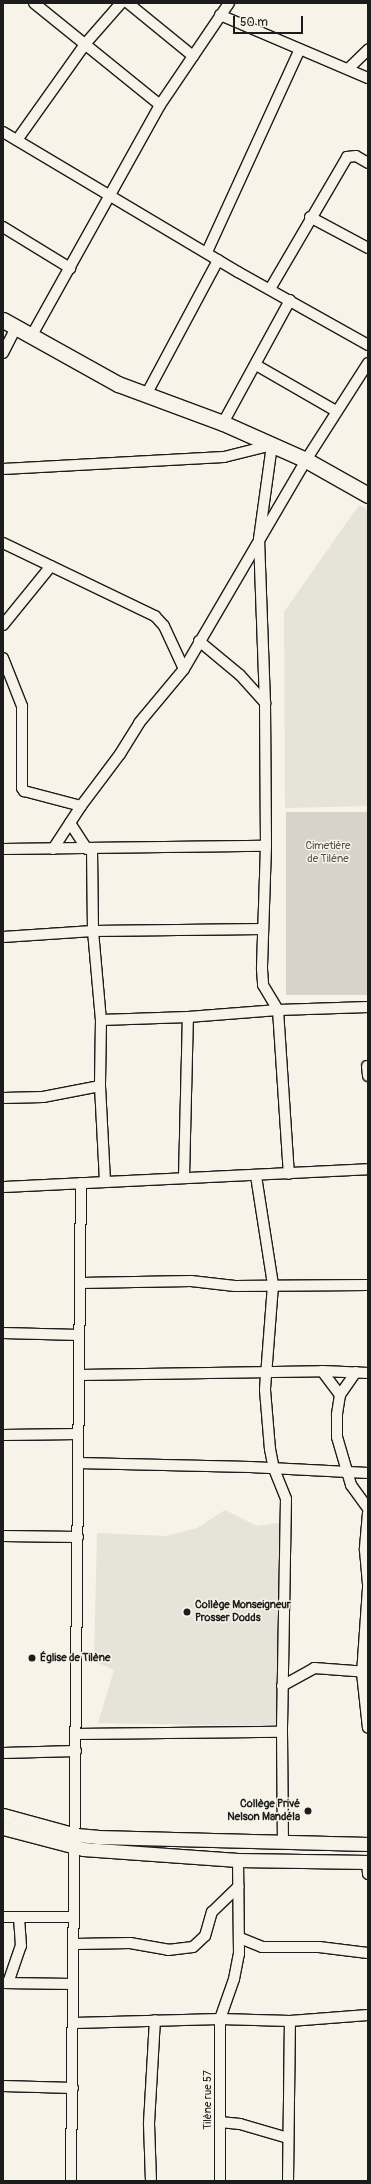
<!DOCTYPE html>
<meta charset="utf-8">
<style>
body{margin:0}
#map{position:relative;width:371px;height:2184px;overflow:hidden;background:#f7f3e8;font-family:Pangolin,sans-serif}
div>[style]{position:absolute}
.built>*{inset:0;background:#e6e3d9}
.green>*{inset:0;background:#d7d3cb;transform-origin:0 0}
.roads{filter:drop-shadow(1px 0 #1c1c1c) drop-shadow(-1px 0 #1c1c1c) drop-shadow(0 1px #1c1c1c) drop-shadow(0 -1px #1c1c1c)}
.minor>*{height:10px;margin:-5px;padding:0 5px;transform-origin:5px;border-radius:5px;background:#f7f3e8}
.tertiary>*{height:13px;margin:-6.5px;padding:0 6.5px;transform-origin:6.5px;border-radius:6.5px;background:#f7f3e8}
.secondary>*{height:15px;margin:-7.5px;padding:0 7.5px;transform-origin:7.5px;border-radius:7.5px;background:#f7f3e8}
.dots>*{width:11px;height:11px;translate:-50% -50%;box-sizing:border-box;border:2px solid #f7f3e8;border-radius:50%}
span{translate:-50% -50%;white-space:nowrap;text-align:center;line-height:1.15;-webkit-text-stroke:3px #f7f3e8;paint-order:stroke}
.park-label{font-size:11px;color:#545351}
.poi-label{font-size:11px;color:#1c1c1c;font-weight:700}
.left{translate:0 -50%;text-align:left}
.right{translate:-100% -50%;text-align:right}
.street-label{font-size:11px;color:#1c1c1c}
.frame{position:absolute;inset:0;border:4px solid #1c1c1c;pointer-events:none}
.scale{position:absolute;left:233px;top:16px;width:70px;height:18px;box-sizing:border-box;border:2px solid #1c1c1c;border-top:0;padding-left:5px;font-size:12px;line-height:14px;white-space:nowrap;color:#1c1c1c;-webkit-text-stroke:3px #f7f3e8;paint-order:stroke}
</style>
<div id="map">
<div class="built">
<div style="clip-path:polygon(359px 505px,368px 510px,368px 806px,285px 808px,284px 612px)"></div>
<div style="clip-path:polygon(225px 1510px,257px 1526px,284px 1522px,282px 1564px,279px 1566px,279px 1583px,277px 1726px,98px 1723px,114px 1670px,94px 1661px,97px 1533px,166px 1536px,197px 1528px)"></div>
</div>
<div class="green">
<div style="left:368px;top:812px;width:183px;height:82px;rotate:90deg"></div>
</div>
<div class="roads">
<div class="minor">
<div style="left:34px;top:3px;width:162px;rotate:39deg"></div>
<div style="left:128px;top:3px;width:84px;rotate:39.2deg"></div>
<div style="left:220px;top:15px;width:161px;rotate:23.1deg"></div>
<div style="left:348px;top:69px;width:28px;rotate:-44deg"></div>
<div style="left:3px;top:132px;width:274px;rotate:30.8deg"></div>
<div style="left:238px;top:272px;width:149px;rotate:29.3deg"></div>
<div style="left:17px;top:140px;width:119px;rotate:-54.6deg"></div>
<div style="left:86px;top:43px;width:53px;rotate:-48.8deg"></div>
<div style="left:310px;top:217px;width:66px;rotate:28.1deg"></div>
<div style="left:3px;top:227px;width:79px;rotate:31.5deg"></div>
<div style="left:207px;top:252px;width:223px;rotate:-65.4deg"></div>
<div style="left:270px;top:289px;width:153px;rotate:-59.7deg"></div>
<div style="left:347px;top:157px;width:9px;rotate:-6deg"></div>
<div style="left:356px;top:156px;width:14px;rotate:30deg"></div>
<div style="left:32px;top:335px;width:263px;rotate:-60.9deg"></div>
<div style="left:160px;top:105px;width:123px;rotate:-55.9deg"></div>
<div style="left:3px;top:353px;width:29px;rotate:-63deg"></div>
<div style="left:256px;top:365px;width:92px;rotate:29.9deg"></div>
<div style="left:146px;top:395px;width:153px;rotate:-61.9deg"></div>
<div style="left:223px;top:423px;width:140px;rotate:-61.4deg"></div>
<div style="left:3px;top:469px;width:221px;rotate:-3.1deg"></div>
<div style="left:224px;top:457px;width:49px;rotate:-14deg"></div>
<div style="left:272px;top:445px;width:95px;rotate:97.9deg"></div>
<div style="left:259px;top:539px;width:164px;rotate:87.9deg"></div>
<div style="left:265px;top:703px;width:143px;rotate:89.6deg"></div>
<div style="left:266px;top:846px;width:123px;rotate:91.9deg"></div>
<div style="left:262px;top:969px;width:16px;rotate:86deg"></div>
<div style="left:263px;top:985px;width:29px;rotate:59deg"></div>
<div style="left:278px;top:1010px;width:164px;rotate:86.2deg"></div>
<div style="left:3px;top:543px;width:169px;rotate:25.7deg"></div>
<div style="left:155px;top:616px;width:13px;rotate:48deg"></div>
<div style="left:164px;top:626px;width:47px;rotate:65.1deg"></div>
<div style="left:3px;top:625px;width:76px;rotate:-50.9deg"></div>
<div style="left:199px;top:641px;width:53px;rotate:39.7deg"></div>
<div style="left:240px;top:675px;width:38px;rotate:48deg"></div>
<div style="left:3px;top:658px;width:52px;rotate:68.4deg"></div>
<div style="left:22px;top:706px;width:82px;rotate:90deg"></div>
<div style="left:22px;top:788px;width:4px;rotate:56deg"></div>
<div style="left:24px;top:791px;width:59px;rotate:14.7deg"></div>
<div style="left:70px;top:823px;width:31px;rotate:57deg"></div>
<div style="left:3px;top:849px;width:263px;rotate:-0.7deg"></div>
<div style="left:53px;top:849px;width:51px;rotate:-56.9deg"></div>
<div style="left:81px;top:806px;width:65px;rotate:-53.1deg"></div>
<div style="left:120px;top:754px;width:36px;rotate:-58deg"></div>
<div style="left:139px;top:723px;width:70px;rotate:-50.2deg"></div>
<div style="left:184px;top:669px;width:242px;rotate:-59.7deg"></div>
<div style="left:306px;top:460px;width:115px;rotate:-57.4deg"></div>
<div style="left:92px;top:849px;width:82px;rotate:89.3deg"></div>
<div style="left:93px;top:931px;width:89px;rotate:84.9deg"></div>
<div style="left:101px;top:1020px;width:66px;rotate:90.9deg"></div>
<div style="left:100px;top:1086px;width:96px;rotate:87deg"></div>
<div style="left:3px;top:937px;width:90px;rotate:-3.8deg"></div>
<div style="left:93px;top:931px;width:170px;rotate:-0.7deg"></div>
<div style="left:101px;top:1020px;width:87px;rotate:-2deg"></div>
<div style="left:188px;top:1017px;width:90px;rotate:-4.4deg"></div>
<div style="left:278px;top:1010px;width:90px;rotate:-1.9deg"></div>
<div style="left:367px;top:1066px;width:10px;rotate:84deg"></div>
<div style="left:3px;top:1098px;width:40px;rotate:-1.4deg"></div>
<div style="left:43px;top:1097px;width:58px;rotate:-10.9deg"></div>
<div style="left:256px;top:1176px;width:110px;rotate:81.1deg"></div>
<div style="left:273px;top:1285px;width:105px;rotate:94.4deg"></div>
<div style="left:265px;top:1390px;width:59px;rotate:85.2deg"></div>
<div style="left:270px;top:1449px;width:20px;rotate:79deg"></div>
<div style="left:274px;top:1469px;width:32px;rotate:68deg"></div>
<div style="left:286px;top:1499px;width:233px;rotate:91deg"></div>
<div style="left:282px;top:1732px;width:110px;rotate:89.5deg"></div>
<div style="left:184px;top:1177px;width:160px;rotate:-88.6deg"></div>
<div style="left:3px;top:1187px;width:365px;rotate:-2.8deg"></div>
<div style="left:80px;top:1283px;width:111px;rotate:-1deg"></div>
<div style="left:191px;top:1281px;width:44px;rotate:6.5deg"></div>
<div style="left:235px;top:1286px;width:133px;rotate:-0.4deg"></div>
<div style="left:3px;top:1333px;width:76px;rotate:1.5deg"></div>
<div style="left:322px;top:1371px;width:30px;rotate:53deg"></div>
<div style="left:356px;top:1372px;width:28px;rotate:125deg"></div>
<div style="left:340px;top:1395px;width:20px;rotate:99deg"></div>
<div style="left:337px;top:1415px;width:22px;rotate:90deg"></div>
<div style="left:337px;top:1437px;width:50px;rotate:73.7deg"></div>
<div style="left:351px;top:1485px;width:29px;rotate:54deg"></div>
<div style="left:80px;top:1375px;width:242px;rotate:-0.9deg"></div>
<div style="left:322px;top:1371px;width:46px;rotate:2.5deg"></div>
<div style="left:3px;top:1435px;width:75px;rotate:-0.8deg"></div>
<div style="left:78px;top:1463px;width:172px;rotate:1.3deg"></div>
<div style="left:250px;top:1467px;width:118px;rotate:2.9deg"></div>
<div style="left:368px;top:1513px;width:37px;rotate:95deg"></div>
<div style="left:365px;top:1550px;width:38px;rotate:85deg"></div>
<div style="left:368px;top:1588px;width:85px;rotate:94deg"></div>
<div style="left:362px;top:1673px;width:55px;rotate:83.8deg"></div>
<div style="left:3px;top:1536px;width:75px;rotate:0.8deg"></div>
<div style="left:282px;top:1686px;width:37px;rotate:-29deg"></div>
<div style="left:314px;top:1668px;width:54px;rotate:4.2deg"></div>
<div style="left:76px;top:1734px;width:206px;rotate:-0.6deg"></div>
<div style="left:3px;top:1753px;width:73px;rotate:-1.6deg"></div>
<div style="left:367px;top:1862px;width:12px;rotate:85deg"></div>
<div style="left:3px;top:1917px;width:71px"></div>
<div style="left:240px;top:1938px;width:24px;rotate:22deg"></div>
<div style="left:262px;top:1947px;width:57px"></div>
<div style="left:319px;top:1947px;width:49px;rotate:7deg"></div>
<div style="left:75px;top:1944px;width:55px;rotate:-1deg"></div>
<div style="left:130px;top:1943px;width:39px;rotate:10deg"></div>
<div style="left:168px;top:1950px;width:25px;rotate:-7deg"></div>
<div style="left:193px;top:1947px;width:16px;rotate:-43deg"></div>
<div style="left:205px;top:1936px;width:25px;rotate:-74deg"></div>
<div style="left:212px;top:1912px;width:37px;rotate:-44deg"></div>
<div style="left:3px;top:1983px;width:70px;rotate:0.8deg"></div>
<div style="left:8px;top:1983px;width:39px;rotate:-71deg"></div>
<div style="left:21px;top:1946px;width:28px;rotate:-94deg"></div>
<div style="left:74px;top:2023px;width:146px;rotate:-1.6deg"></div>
<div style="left:220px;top:2019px;width:70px;rotate:1.6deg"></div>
<div style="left:290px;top:2021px;width:78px;rotate:-4.4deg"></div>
<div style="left:3px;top:2086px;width:70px;rotate:1.6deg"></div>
<div style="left:220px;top:2122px;width:20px;rotate:6deg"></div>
<div style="left:240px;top:2124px;width:50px;rotate:16.3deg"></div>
<div style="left:71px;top:2181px;width:998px;rotate:-89.43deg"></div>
<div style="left:151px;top:2181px;width:58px;rotate:-92deg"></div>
<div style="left:149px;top:2123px;width:103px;rotate:-86.7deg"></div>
<div style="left:220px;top:2181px;width:162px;rotate:-90deg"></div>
<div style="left:220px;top:2019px;width:42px;rotate:-70.7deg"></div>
<div style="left:234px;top:1979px;width:25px;rotate:-79deg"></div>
<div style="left:239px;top:1954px;width:94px;rotate:-90.6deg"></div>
<div style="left:288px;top:2181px;width:160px;rotate:-89.3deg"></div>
</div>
<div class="tertiary">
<div style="left:3px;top:1815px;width:76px;rotate:15.3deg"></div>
<div style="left:76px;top:1835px;width:21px;rotate:5deg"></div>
<div style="left:97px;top:1837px;width:271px;rotate:1.5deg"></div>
<div style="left:3px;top:1828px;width:83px;rotate:14.7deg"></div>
<div style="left:83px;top:1849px;width:155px;rotate:4.1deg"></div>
<div style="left:238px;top:1860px;width:130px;rotate:0.9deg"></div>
</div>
<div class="secondary">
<div style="left:3px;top:320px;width:132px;rotate:29.1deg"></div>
<div style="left:118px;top:384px;width:112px;rotate:20.4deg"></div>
<div style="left:223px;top:423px;width:91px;rotate:24deg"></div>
<div style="left:306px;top:460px;width:71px;rotate:29.4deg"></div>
</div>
</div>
<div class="dots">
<div style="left:187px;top:1612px;background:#1c1c1c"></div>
<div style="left:32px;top:1658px;background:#1c1c1c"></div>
<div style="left:308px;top:1811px;background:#1c1c1c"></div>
</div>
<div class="park-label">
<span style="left:328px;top:853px">Cimetiére<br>de Tiléne</span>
</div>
<div class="poi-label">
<span class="left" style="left:195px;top:1612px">Collège Monseigneur<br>Prosser Dodds</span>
<span class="left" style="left:40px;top:1658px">Église de Tilène</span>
<span class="right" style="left:300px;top:1811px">Collège Privé<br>Nelson Mandéla</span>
</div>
<div class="street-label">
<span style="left:208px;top:2100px;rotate:-90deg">Tilène rue 57</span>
</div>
<div class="frame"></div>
<div class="scale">50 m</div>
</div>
